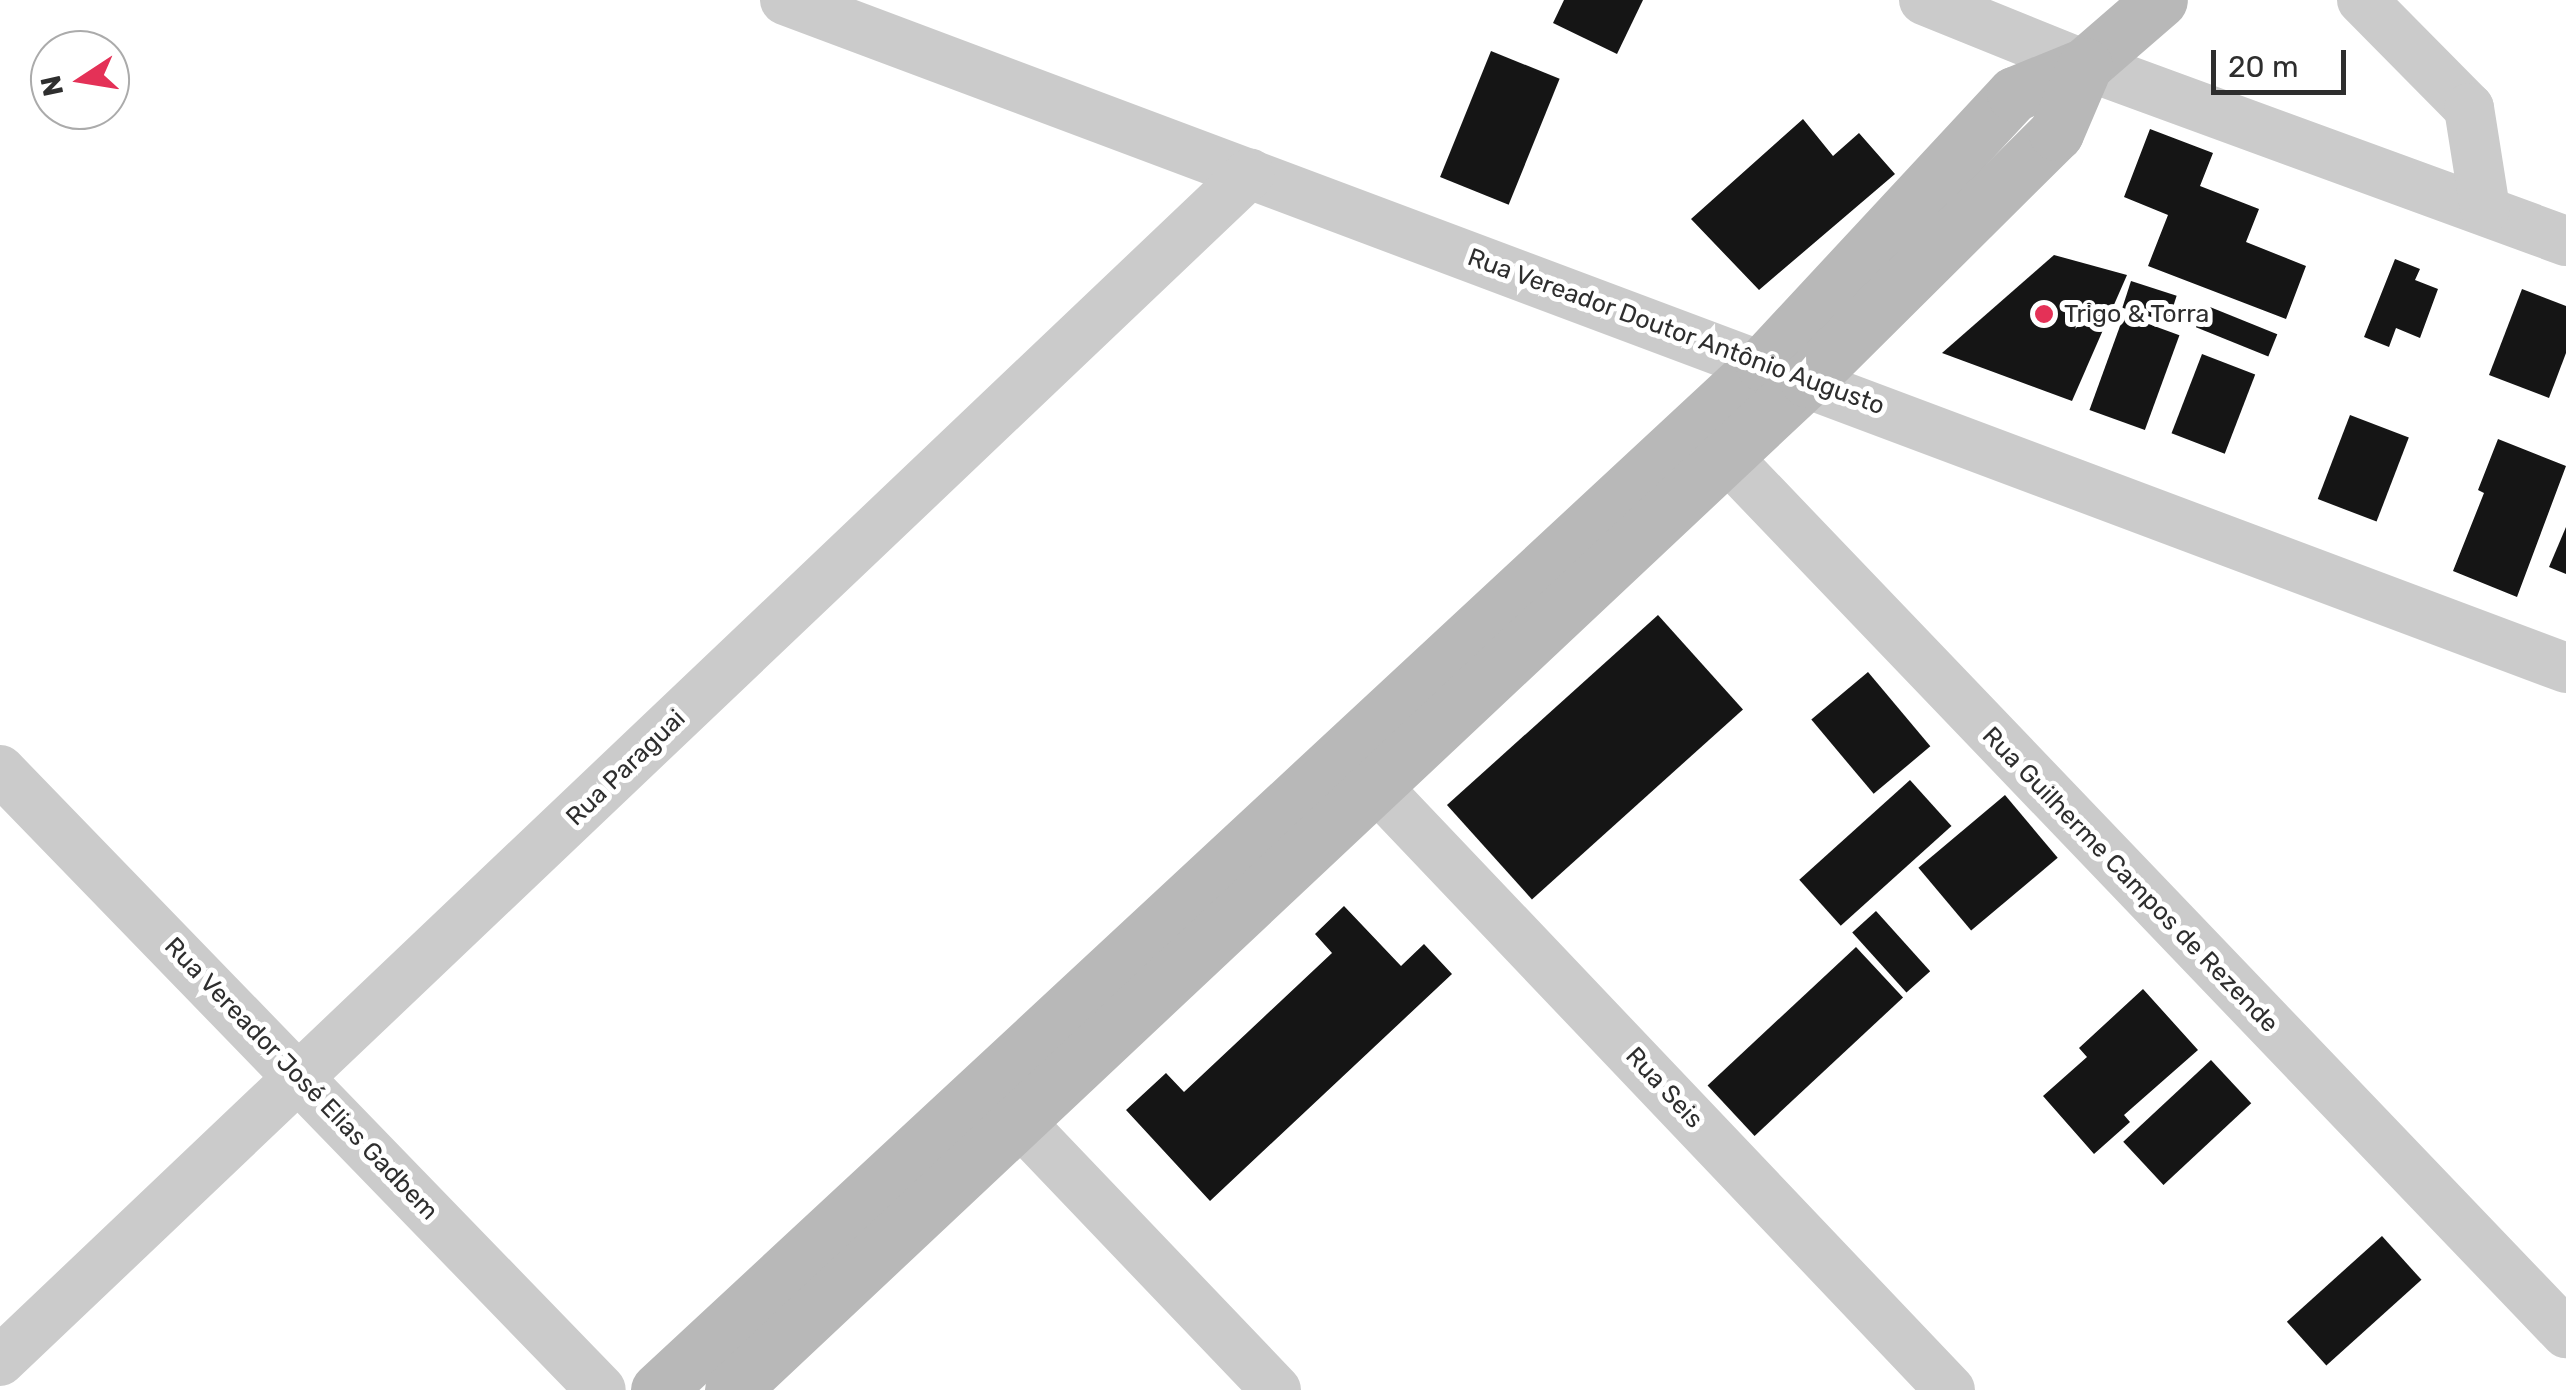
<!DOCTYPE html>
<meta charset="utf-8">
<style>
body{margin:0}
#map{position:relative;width:2566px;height:1390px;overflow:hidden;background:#fff;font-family:Rubik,sans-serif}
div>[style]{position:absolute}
.building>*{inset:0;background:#151515;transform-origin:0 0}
.street>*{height:50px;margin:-25px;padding:0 25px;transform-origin:25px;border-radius:25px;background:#cbcbcb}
.secondary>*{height:55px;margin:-27.5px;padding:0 27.5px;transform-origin:27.5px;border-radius:27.5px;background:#b8b8b8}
.dots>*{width:28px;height:28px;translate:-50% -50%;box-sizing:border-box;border:5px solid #fff;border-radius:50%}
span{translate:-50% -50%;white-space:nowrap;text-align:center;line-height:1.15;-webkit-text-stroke:10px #fff;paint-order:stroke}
.poi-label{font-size:25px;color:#2e2e2e}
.left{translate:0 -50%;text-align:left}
.street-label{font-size:25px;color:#2e2e2e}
.north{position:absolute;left:30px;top:30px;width:100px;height:100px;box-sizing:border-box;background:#fff;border:2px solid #ababab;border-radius:50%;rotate:258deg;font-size:28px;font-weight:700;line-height:40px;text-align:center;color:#2e2e2e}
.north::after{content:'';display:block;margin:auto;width:35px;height:45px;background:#e43157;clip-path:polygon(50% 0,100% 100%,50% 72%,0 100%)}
.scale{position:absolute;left:2211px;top:50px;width:135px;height:45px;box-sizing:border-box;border:5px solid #2e2e2e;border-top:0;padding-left:12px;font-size:30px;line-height:35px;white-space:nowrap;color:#2e2e2e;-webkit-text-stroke:8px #fff;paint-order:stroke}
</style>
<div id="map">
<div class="building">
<div style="clip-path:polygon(1564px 0,1643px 0,1617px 54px,1553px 23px)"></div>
<div style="left:1491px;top:51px;width:74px;height:136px;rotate:22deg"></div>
<div style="clip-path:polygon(1803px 119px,1833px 156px,1859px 133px,1895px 174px,1759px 290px,1691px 219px)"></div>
<div style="clip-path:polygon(2150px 129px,2213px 153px,2200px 186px,2259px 209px,2246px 242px,2306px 266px,2286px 319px,2148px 266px,2168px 215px,2124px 197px)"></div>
<div style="clip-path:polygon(2054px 255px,2127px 275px,2072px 401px,1942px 353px)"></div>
<div style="clip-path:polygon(2395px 259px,2420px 269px,2415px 280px,2438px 289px,2420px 338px,2396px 328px,2389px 347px,2364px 337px)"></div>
<div style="left:2131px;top:281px;width:48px;height:28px;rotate:18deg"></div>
<div style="clip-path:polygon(2522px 289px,2566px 306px,2566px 353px,2549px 398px,2489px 375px)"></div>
<div style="left:2205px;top:305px;width:78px;height:24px;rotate:22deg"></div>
<div style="left:2124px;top:315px;width:59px;height:101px;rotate:20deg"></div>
<div style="left:2202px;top:354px;width:57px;height:85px;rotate:21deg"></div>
<div style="left:2350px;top:415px;width:63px;height:90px;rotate:21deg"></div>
<div style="clip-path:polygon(2498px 439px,2566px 466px,2517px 597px,2453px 571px,2484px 493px,2478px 490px)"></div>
<div style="clip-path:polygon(2566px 527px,2566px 574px,2549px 567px)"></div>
<div style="left:1658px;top:615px;width:127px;height:284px;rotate:48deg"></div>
<div style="left:1868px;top:672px;width:97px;height:74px;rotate:50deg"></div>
<div style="left:1910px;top:780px;width:62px;height:149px;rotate:48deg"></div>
<div style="left:2005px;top:795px;width:82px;height:113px;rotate:50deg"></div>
<div style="clip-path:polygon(1344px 906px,1401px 966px,1424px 944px,1452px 974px,1210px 1201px,1126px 1110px,1166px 1073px,1184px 1092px,1332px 953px,1315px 934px)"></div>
<div style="left:1876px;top:911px;width:81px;height:32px;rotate:48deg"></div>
<div style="left:1856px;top:947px;width:69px;height:203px;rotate:47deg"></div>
<div style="clip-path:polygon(2143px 989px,2198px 1050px,2124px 1115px,2130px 1122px,2094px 1154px,2043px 1096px,2087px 1057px,2079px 1048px)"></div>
<div style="left:2211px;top:1060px;width:59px;height:120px;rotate:47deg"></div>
<div style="left:2382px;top:1236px;width:59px;height:128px;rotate:48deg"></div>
</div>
<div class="street">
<div style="left:785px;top:0;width:1902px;rotate:20.56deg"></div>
<div style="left:1924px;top:0;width:174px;rotate:22deg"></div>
<div style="left:2085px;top:65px;width:512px;rotate:20.1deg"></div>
<div style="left:2362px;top:0;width:152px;rotate:45.3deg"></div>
<div style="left:2469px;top:108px;width:102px;rotate:81deg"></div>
<div style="left:1698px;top:427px;width:1255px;rotate:46.23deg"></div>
<div style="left:1347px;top:756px;width:875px;rotate:46.44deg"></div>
<div style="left:0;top:770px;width:863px;rotate:45.89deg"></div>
<div style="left:1019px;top:1121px;width:372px;rotate:46.3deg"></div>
<div style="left:0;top:1361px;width:1724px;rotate:-43.54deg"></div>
</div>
<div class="secondary">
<div style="left:658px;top:1390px;width:1508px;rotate:-42.88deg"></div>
<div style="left:1763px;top:364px;width:369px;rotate:-47.1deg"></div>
<div style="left:2014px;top:94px;width:77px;rotate:-22.2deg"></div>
<div style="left:2085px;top:65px;width:99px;rotate:-40.9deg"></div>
<div style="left:732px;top:1390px;width:1475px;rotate:-43.21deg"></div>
<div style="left:1807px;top:380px;width:351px;rotate:-44.8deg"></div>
<div style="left:2056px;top:133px;width:74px;rotate:-66.9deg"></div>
</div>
<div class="dots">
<div style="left:2044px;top:314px;background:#e43157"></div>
</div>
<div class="poi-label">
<span class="left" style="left:2064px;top:314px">Trigo &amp; Torra</span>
</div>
<div class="street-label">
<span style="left:1676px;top:332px;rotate:20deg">Rua Vereador Doutor Antônio Augusto</span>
<span style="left:626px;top:768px;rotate:-44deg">Rua Paraguai</span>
<span style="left:2130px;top:880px;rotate:46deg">Rua Guilherme Campos de Rezende</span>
<span style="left:301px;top:1079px;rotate:46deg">Rua Vereador José Elias Gadbem</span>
<span style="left:1664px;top:1088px;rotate:47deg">Rua Seis</span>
</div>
<div class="north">N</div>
<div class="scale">20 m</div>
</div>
